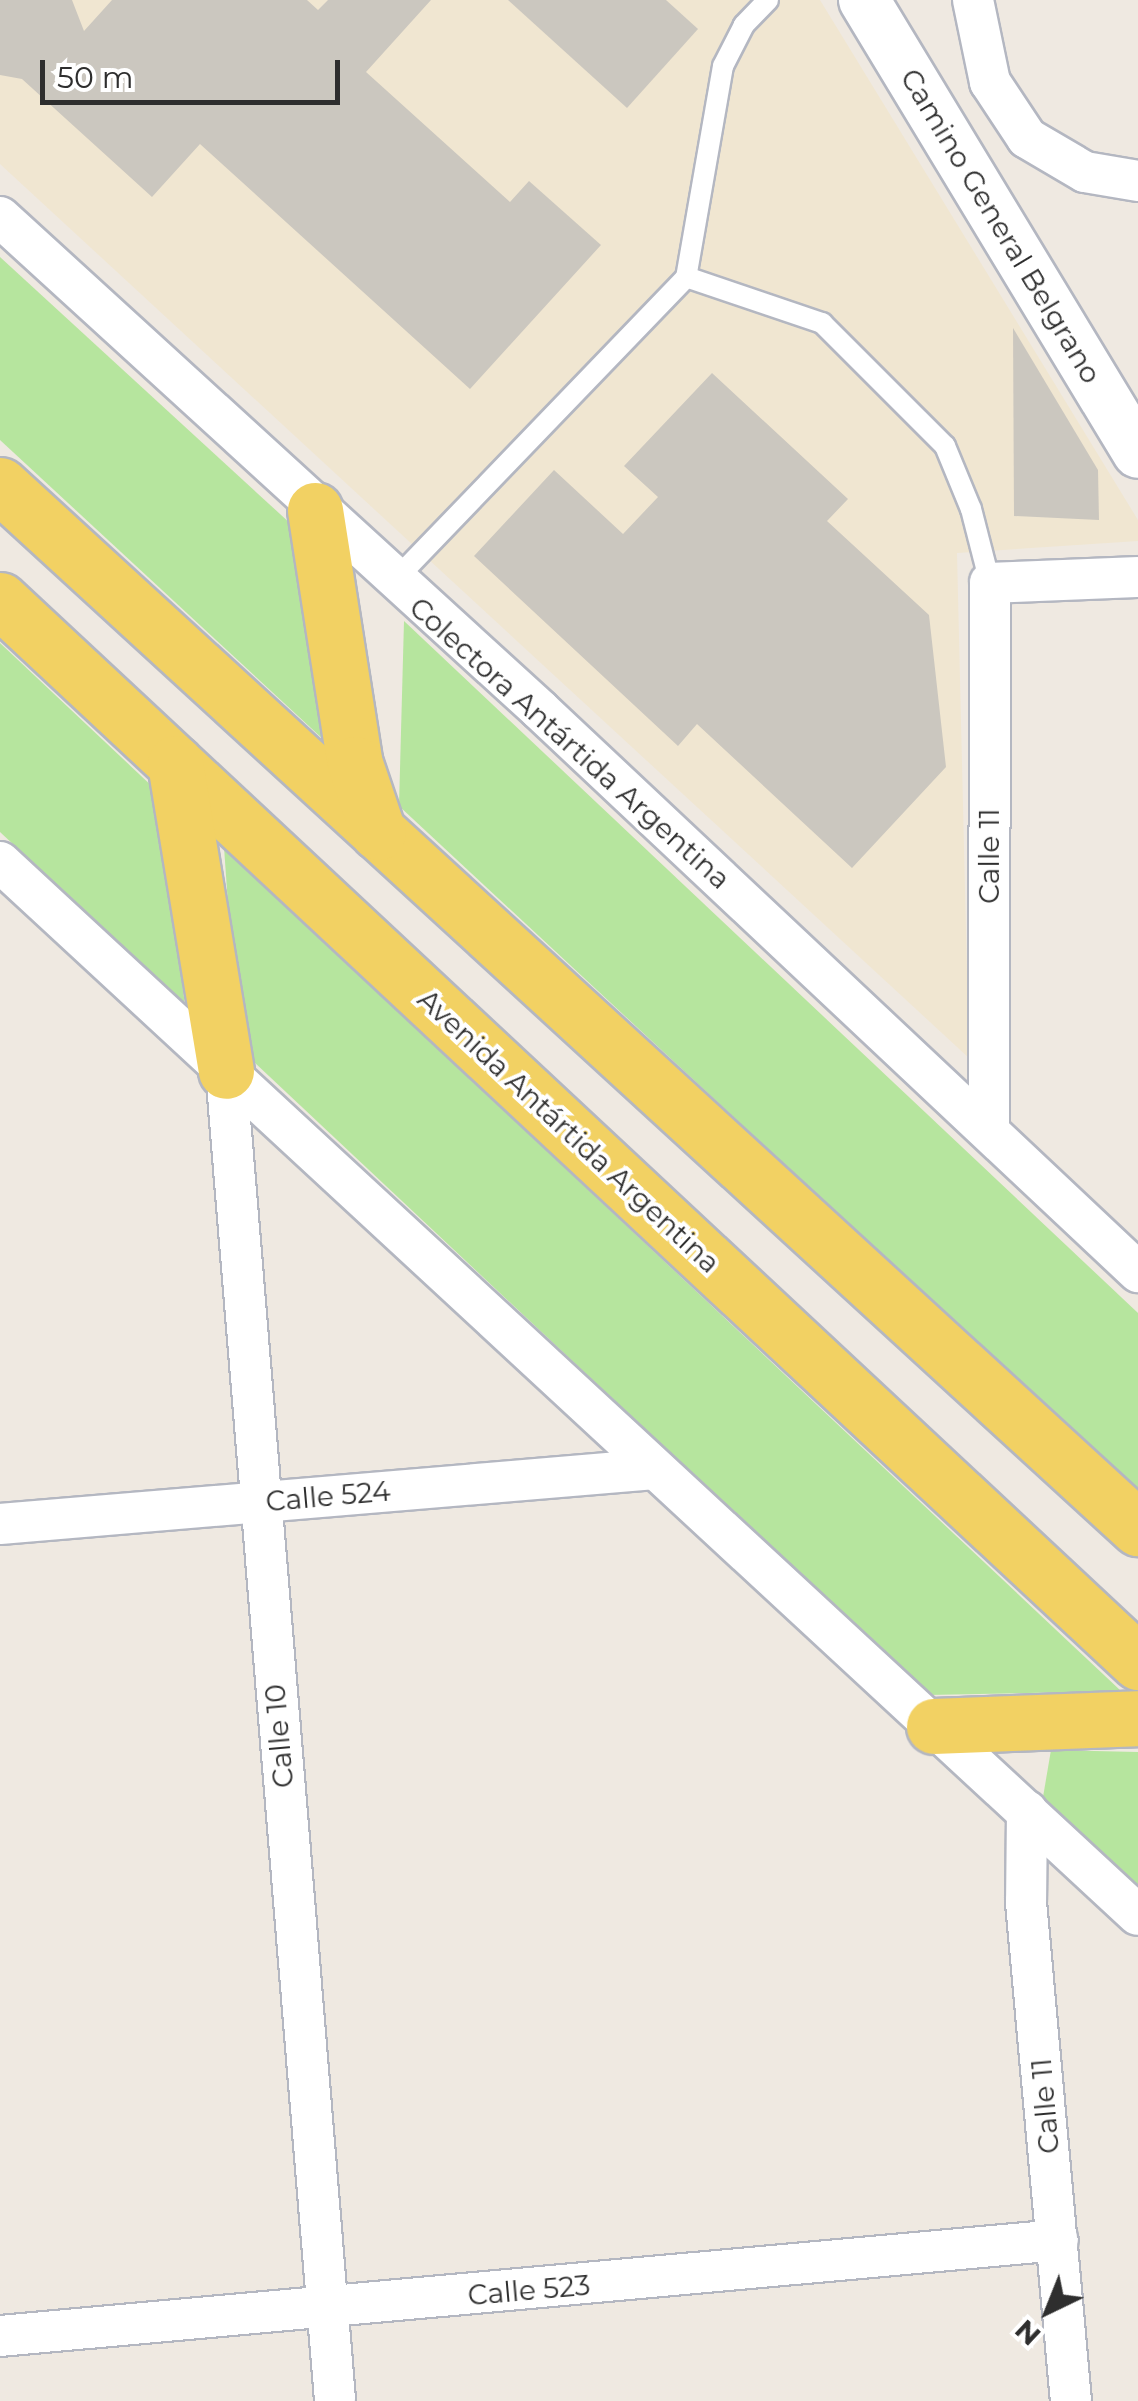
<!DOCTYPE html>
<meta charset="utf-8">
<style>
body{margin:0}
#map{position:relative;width:1138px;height:2401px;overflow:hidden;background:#efe9e1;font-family:Montserrat,sans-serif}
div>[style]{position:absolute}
.education>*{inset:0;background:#f0e6d1}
.green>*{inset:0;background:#b6e59e}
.building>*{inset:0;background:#cbc7bf}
.roads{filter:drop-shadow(2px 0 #b4b7c1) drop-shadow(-2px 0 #b4b7c1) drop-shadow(0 2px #b4b7c1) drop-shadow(0 -2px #b4b7c1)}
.service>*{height:20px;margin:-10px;padding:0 10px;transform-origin:10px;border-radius:10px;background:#fff}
.minor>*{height:40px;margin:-20px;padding:0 20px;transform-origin:20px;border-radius:20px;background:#fff}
.tertiary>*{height:50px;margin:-25px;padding:0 25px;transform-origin:25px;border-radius:25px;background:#fff}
.primary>*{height:55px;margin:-27.5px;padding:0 27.5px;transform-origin:27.5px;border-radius:27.5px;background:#f2d163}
span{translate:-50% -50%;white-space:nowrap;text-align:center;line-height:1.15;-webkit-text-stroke:8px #fff;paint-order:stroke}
.street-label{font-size:28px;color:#2e2e2e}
.north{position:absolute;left:998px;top:2261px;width:100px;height:100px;-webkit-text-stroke:8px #fff;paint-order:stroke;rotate:223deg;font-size:28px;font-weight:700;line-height:40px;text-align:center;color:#2e2e2e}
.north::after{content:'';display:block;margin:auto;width:35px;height:45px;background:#2e2e2e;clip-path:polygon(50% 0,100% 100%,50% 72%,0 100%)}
.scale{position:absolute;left:40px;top:60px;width:300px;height:45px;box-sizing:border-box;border:5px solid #2e2e2e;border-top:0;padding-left:12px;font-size:30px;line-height:35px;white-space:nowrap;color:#2e2e2e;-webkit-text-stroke:8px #fff;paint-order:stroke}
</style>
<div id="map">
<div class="education">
<div style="clip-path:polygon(0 0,820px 0,1138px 520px,1138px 541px,957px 553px,969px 1058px,0 164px)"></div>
</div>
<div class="green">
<div style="clip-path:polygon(0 257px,341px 570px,352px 766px,0 440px)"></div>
<div style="clip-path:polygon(404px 621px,1138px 1313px,1138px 1493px,399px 806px)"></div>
<div style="clip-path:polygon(0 643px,156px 790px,185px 1005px,0 832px)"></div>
<div style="clip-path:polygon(224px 847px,1121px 1691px,928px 1695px,238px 1047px)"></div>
<div style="clip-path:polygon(1051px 1750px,1138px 1752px,1138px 1895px,1042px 1803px)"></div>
</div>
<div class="building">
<div style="clip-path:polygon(0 0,72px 0,84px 31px,112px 0,307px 0,318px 10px,328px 0,431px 0,366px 72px,510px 202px,529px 181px,601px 245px,470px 389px,200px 144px,152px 197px,22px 79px,0 75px)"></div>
<div style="clip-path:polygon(508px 0,666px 0,698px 29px,627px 108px)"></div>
<div style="clip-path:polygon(1013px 328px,1098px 470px,1099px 520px,1014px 516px)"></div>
<div style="clip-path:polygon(712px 373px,848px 499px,827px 521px,929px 615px,946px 767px,852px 868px,697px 724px,678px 746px,474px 556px,554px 470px,623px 534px,658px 497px,624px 466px)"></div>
</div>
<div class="roads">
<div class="service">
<div style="left:768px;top:0;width:35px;rotate:134deg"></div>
<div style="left:744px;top:25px;width:46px;rotate:117.1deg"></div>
<div style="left:723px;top:66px;width:214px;rotate:99.9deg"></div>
<div style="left:686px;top:277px;width:144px;rotate:18.7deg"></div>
<div style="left:822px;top:323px;width:174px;rotate:45deg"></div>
<div style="left:945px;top:446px;width:68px;rotate:67.6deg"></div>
<div style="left:971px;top:509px;width:76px;rotate:75.6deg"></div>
<div style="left:393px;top:582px;width:423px;rotate:-46.1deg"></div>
</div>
<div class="minor">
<div style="left:973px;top:0;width:84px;rotate:78.3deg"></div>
<div style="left:990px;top:82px;width:67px;rotate:56.5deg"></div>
<div style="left:1027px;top:138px;width:67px;rotate:30.4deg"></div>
<div style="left:1085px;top:172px;width:54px;rotate:9.6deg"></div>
<div style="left:0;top:217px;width:731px;rotate:42.39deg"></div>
<div style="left:540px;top:710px;width:821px;rotate:43.22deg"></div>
<div style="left:0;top:862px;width:1550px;rotate:42.78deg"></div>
<div style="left:226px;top:1071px;width:1334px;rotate:85.31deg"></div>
<div style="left:989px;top:1129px;width:546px;rotate:-89.9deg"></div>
<div style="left:990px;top:583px;width:148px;rotate:-2.3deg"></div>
<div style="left:0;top:1524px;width:657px;rotate:-4.8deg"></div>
<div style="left:1027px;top:1811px;width:91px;rotate:90.6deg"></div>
<div style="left:1026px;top:1902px;width:501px;rotate:84.85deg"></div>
<div style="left:0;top:2336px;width:1062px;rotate:-5.18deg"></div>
</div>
<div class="tertiary">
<div style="left:864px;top:0;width:529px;rotate:58.83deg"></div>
</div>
<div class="primary">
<div style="left:0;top:485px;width:1544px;rotate:42.51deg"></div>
<div style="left:315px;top:510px;width:257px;rotate:81.1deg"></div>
<div style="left:355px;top:764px;width:72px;rotate:71.3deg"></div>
<div style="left:0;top:600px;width:1557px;rotate:43.02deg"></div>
<div style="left:175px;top:763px;width:312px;rotate:80.6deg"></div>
<div style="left:934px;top:1726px;width:204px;rotate:-2.2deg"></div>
</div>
</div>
<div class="street-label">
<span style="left:1001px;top:226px;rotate:59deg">Camino General Belgrano</span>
<span style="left:570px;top:743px;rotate:42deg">Colectora Antártida Argentina</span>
<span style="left:989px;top:856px;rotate:-90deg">Calle 11</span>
<span style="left:569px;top:1131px;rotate:43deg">Avenida Antártida Argentina</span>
<span style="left:328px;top:1496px;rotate:-5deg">Calle 524</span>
<span style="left:279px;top:1736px;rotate:-95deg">Calle 10</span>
<span style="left:1045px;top:2106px;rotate:-95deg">Calle 11</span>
<span style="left:529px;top:2290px;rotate:-5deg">Calle 523</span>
</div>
<div class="north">N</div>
<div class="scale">50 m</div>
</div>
